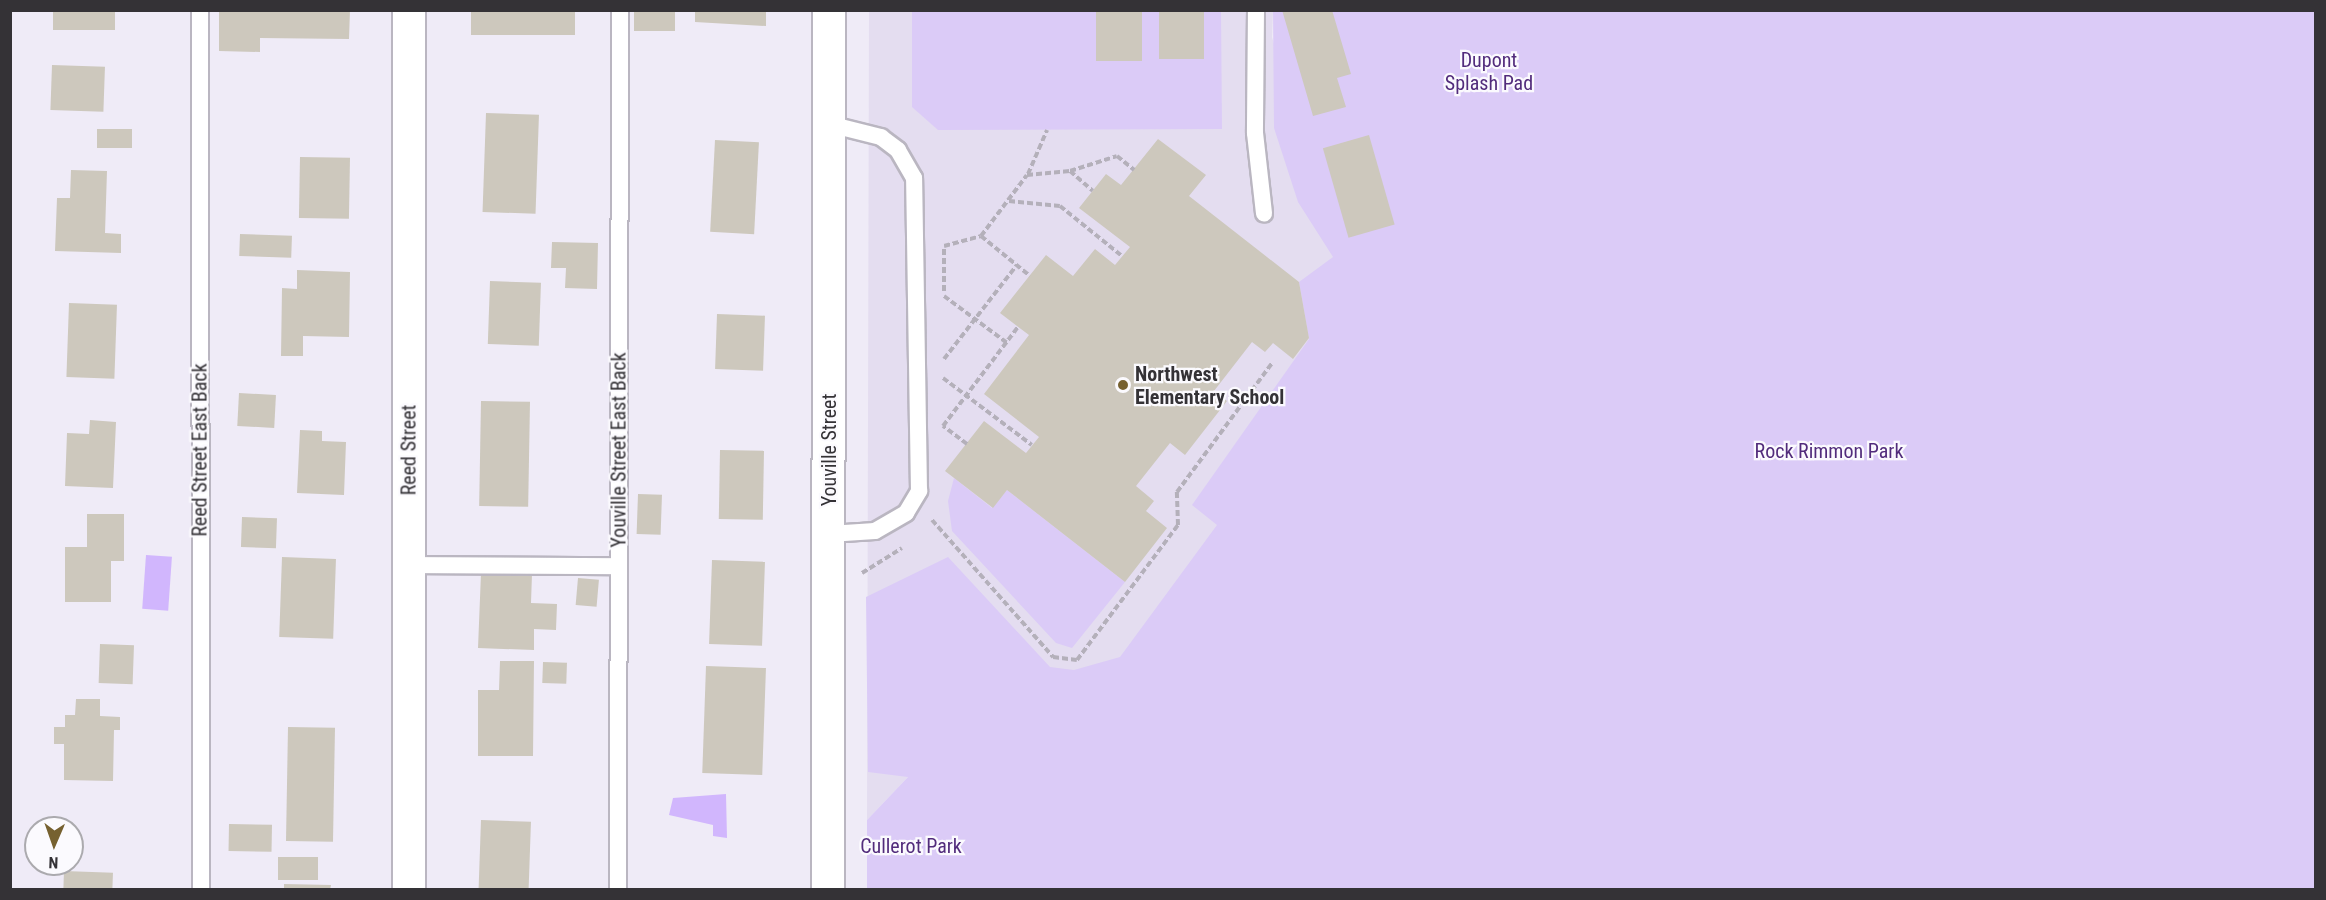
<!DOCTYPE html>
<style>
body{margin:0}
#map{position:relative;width:2326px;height:900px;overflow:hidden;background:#efebf7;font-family:"Roboto Condensed",sans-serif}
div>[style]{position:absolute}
.built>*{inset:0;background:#e4ddf0}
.green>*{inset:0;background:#dbcbf7}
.water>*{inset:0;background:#d1b6fd;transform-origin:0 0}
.building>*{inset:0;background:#cdc8bd;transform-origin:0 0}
.path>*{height:4px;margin-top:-2px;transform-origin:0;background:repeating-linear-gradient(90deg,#b4b0ba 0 6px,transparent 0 9px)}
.roads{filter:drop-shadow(2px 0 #bab6c1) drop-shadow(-2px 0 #bab6c1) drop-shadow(0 2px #bab6c1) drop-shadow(0 -2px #bab6c1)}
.lane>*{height:16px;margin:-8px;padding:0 8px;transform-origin:8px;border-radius:8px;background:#fff}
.street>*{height:32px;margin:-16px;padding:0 16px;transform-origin:16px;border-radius:16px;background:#fff}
.dots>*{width:16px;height:16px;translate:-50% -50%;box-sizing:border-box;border:3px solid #fbfafe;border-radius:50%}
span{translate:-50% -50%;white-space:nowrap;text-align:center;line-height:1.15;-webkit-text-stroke:4.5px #fbfafe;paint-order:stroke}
.park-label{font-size:20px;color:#522c7c}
.poi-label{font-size:20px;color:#343236;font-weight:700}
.left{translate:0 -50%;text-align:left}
.street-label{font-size:20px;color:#343236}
.frame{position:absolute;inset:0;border:12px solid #343236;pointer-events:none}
.north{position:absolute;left:24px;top:816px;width:60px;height:60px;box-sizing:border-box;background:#fbfafe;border:2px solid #abaaae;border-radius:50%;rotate:182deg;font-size:16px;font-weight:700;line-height:24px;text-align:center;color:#343236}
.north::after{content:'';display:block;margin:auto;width:21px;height:27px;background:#766130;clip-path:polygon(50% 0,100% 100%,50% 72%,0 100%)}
</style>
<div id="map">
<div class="built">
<div style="clip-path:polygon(869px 11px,1273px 11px,1272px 37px,1334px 257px,1238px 737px,908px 777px,867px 820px)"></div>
</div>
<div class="green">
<div style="clip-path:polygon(912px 11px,1221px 11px,1222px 129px,938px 130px,912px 107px)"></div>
<div style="clip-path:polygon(1273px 11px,2315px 11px,2315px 889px,867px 889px,867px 820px,908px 777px,868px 772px,866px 597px,948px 557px,1050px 667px,1074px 670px,1120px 657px,1217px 525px,1192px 505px,1309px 339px,1299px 282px,1333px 257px,1298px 202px,1274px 128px)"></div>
<div style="clip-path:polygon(954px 478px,992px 508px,1007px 490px,1125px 582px,1072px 648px,1056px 643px,952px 531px,948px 501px)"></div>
</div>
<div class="water">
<div style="left:146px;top:555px;width:26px;height:54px;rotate:4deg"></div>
<div style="clip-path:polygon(726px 794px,727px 838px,713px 836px,713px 825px,669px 815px,673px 798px)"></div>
</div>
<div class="building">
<div style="left:53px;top:10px;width:62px;height:20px"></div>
<div style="clip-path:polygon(219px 10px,350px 10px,349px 39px,260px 38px,260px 52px,219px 51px)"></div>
<div style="left:471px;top:10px;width:104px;height:25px"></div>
<div style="left:634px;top:10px;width:41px;height:21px"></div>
<div style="clip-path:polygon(695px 10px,766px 10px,766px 26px,695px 22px)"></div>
<div style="left:1096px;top:10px;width:46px;height:51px"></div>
<div style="left:1159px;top:10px;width:45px;height:49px"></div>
<div style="clip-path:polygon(1282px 10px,1332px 10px,1351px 74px,1337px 78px,1346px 107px,1313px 116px)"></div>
<div style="left:52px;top:65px;width:53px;height:45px;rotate:2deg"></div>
<div style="left:486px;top:113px;width:53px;height:99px;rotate:2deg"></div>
<div style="left:132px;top:129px;width:19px;height:35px;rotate:90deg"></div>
<div style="left:1369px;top:135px;width:93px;height:48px;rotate:74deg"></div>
<div style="clip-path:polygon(1158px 139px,1206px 175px,1189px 196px,1299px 282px,1309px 338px,1293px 359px,1273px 343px,1265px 352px,1252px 342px,1214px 391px,1227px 401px,1185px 455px,1170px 443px,1136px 486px,1154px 501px,1146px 511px,1167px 528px,1125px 582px,1007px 490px,993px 508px,945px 471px,984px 421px,1026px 453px,1039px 437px,984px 394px,1029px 335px,1000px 313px,1046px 255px,1073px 276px,1095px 249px,1115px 265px,1130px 247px,1079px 208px,1106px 174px,1121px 185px)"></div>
<div style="left:715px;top:140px;width:44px;height:92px;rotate:3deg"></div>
<div style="left:300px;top:157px;width:50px;height:61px;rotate:1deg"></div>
<div style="clip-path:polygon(71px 170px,107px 171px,105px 233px,121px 234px,121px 253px,55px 251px,57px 198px,70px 198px)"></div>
<div style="left:240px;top:234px;width:52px;height:22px;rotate:2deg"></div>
<div style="clip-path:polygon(552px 242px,598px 243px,597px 289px,565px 288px,566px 268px,551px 268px)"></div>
<div style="clip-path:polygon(297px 270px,350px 272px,349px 337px,303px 336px,303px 356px,281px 356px,282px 288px,297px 289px)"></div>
<div style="left:490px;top:281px;width:51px;height:63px;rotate:2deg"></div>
<div style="left:69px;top:303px;width:48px;height:74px;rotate:2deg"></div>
<div style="left:717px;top:314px;width:48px;height:55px;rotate:2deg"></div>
<div style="left:239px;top:393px;width:37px;height:33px;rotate:3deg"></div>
<div style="left:481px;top:401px;width:49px;height:105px;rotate:1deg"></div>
<div style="clip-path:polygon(90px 420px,116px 422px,113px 488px,65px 486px,67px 433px,89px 434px)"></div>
<div style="clip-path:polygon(300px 430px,322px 431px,322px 441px,346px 442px,344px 495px,297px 493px)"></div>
<div style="left:720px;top:450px;width:44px;height:69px;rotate:1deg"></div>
<div style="left:638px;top:494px;width:24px;height:40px;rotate:2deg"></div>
<div style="clip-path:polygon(87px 514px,124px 514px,124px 561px,111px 561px,111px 602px,65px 602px,65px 547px,87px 547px)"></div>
<div style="left:242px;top:517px;width:35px;height:30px;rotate:2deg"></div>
<div style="left:282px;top:557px;width:54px;height:80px;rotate:2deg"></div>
<div style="left:712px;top:560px;width:53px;height:84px;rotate:2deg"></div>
<div style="clip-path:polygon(481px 573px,532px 574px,531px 603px,557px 604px,556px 630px,534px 629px,534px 650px,478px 648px)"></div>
<div style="left:578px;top:578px;width:21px;height:27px;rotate:5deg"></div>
<div style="left:100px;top:644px;width:34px;height:39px;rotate:2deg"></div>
<div style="clip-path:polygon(500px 661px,534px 661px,533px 756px,478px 756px,478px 690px,499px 690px)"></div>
<div style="left:543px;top:662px;width:24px;height:21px;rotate:2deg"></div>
<div style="left:706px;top:666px;width:60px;height:107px;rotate:2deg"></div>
<div style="clip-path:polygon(76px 699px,100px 699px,100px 716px,120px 717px,120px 730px,114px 730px,113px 781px,64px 780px,64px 744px,54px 744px,54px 727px,65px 727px,65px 715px,75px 715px)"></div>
<div style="left:288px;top:727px;width:47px;height:114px;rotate:1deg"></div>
<div style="left:481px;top:820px;width:50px;height:70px;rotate:2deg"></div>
<div style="left:229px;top:824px;width:43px;height:27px;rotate:1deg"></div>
<div style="left:278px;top:857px;width:40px;height:23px"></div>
<div style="left:64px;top:871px;width:49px;height:19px;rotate:2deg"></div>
<div style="clip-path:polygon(284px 884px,331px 885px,330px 890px,284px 890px)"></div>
</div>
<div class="path">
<div style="left:1070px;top:171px;width:30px;rotate:41deg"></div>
<div style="left:1028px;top:174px;width:48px;rotate:-66.6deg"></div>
<div style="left:1009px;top:201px;width:51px;rotate:5.6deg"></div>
<div style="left:1060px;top:206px;width:80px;rotate:38.9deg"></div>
<div style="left:981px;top:236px;width:76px;rotate:-53deg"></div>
<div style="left:1027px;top:175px;width:43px;rotate:-5.3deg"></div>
<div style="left:1070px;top:171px;width:49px;rotate:-17.7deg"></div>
<div style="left:1117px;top:156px;width:22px;rotate:39deg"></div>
<div style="left:944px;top:246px;width:38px;rotate:-15deg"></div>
<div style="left:981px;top:236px;width:63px;rotate:39.2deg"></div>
<div style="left:944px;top:249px;width:43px;rotate:90deg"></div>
<div style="left:944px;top:296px;width:79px;rotate:36.7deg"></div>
<div style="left:944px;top:359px;width:119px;rotate:-52.2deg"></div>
<div style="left:943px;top:378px;width:111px;rotate:37deg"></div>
<div style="left:967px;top:444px;width:30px;rotate:-143deg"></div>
<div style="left:943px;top:426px;width:124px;rotate:-52.9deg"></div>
<div style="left:932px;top:520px;width:183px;rotate:48.5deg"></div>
<div style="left:1053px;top:657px;width:24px;rotate:7deg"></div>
<div style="left:1077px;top:660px;width:169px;rotate:-53.2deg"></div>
<div style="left:1178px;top:525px;width:33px;rotate:-92deg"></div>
<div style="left:1177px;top:492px;width:160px;rotate:-53.6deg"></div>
<div style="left:862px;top:573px;width:47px;rotate:-32deg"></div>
</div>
<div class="roads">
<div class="lane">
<div style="left:200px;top:10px;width:880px;rotate:89.93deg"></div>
<div style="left:1256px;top:10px;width:123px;rotate:90.5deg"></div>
<div style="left:1255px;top:133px;width:81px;rotate:83.6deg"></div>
<div style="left:829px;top:534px;width:46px;rotate:-3.7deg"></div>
<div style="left:875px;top:531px;width:36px;rotate:-30deg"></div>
<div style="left:906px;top:513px;width:26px;rotate:-59deg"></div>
<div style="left:919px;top:491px;width:313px;rotate:-90.9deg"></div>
<div style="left:914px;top:178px;width:32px;rotate:-120deg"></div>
<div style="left:898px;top:150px;width:21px;rotate:-143deg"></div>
<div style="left:881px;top:137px;width:54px;rotate:-166deg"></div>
<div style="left:409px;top:565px;width:209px;rotate:0.3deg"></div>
<div style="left:618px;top:890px;width:880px;rotate:-89.87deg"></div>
</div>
<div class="street">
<div style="left:409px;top:890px;width:880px;rotate:-90deg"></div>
<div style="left:828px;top:890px;width:880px;rotate:-89.93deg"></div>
</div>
</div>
<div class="dots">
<div style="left:1123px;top:385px;background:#766130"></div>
</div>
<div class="park-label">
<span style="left:1489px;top:72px">Dupont<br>Splash Pad</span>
<span style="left:1829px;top:451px">Rock Rimmon Park</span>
<span style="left:911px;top:846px">Cullerot Park</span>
</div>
<div class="poi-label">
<span class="left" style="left:1135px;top:386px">Northwest<br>Elementary School</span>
</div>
<div class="street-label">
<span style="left:200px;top:450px;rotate:-90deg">Reed Street East Back</span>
<span style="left:409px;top:450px;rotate:-90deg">Reed Street</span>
<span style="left:619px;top:450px;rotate:-90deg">Youville Street East Back</span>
<span style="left:829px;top:450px;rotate:-90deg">Youville Street</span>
</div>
<div class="frame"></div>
<div class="north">N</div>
</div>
